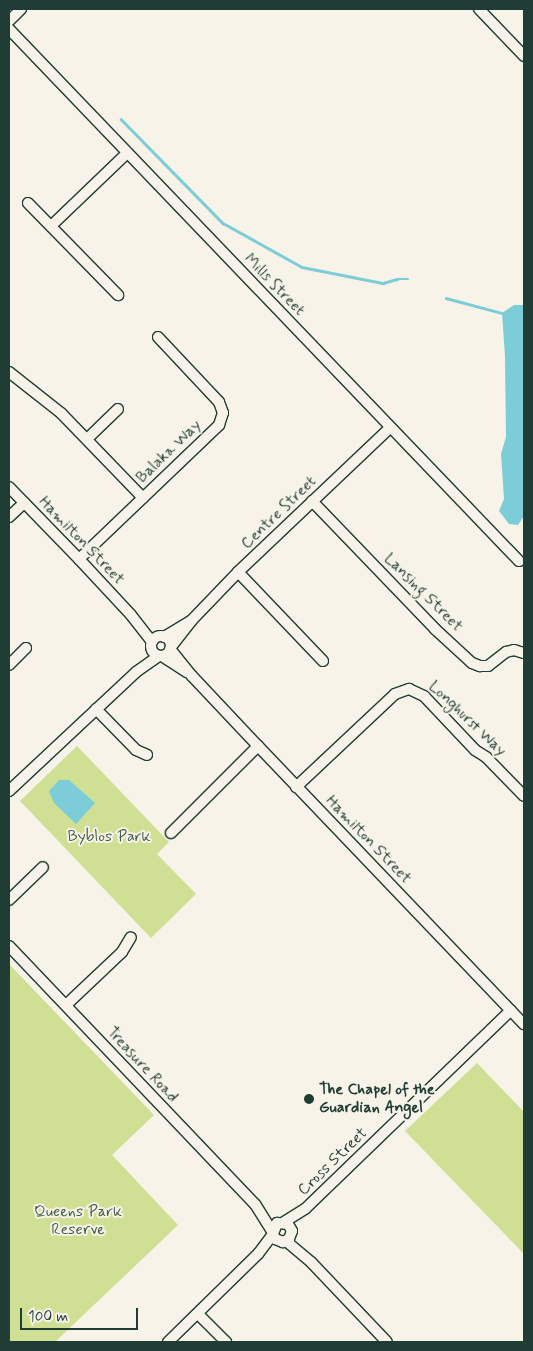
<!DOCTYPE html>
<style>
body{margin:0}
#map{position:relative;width:533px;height:1351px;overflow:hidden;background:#f7f3e8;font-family:Mynerve,sans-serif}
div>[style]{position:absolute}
.green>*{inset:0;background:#cfdf93}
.water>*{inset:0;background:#7ccdd7}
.stream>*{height:2.5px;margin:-1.25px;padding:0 1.25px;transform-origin:1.25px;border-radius:1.25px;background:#7ccdd7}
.roads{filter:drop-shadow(1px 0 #1f3d34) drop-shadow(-1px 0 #1f3d34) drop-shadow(0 1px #1f3d34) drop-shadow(0 -1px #1f3d34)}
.minor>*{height:10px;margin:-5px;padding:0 5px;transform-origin:5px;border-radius:5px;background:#f7f3e8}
.minor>.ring{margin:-5px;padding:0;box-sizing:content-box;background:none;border:10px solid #f7f3e8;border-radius:50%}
.dots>*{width:14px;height:14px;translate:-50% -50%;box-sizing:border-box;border:2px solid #f7f3e8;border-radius:50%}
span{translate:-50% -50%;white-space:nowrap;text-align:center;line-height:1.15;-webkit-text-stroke:4px #f7f3e8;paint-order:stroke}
.street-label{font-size:16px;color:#1f3d34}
.park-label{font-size:16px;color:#425d47}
.poi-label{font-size:16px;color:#1f3d34;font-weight:700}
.left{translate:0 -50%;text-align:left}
.frame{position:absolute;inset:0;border:10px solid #1f3d34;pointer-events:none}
.scale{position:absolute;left:20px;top:1308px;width:118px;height:22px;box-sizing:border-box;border:2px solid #1f3d34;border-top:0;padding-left:6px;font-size:15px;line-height:18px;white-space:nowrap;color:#1f3d34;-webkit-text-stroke:4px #f7f3e8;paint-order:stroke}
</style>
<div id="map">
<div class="green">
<div style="clip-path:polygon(77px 746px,169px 842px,157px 854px,196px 894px,151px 938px,20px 801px)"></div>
<div style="clip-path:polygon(9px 964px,154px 1115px,112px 1155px,178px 1225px,55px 1342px,9px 1342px)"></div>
<div style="clip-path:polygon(477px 1063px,524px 1112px,524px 1254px,405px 1131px)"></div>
</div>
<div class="water">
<div style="clip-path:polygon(514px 305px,524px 305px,524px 516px,518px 525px,509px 524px,499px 511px,504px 499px,501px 454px,506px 437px,505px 356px,502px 313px)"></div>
<div style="clip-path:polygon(59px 780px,69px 780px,95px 803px,76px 824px,54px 803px,49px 791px)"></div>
</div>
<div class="stream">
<div style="left:121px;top:119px;width:146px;rotate:45.6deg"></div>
<div style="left:223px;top:223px;width:90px;rotate:29.1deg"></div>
<div style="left:302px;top:267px;width:83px;rotate:11.2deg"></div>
<div style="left:383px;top:283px;width:15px;rotate:-16deg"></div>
<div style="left:397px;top:279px;width:11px"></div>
<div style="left:446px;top:298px;width:58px;rotate:15deg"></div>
</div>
<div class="roads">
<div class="minor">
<div style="left:479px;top:9px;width:65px;rotate:46.2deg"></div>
<div style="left:9px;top:21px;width:17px;rotate:-45deg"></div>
<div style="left:9px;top:29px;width:737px;rotate:46.21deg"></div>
<div style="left:28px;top:203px;width:129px;rotate:45.6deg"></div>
<div style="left:51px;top:226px;width:105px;rotate:-43.8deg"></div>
<div style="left:9px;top:372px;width:66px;rotate:38.3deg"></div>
<div style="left:61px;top:413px;width:118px;rotate:46deg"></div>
<div style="left:87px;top:439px;width:43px;rotate:-44.1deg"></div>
<div style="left:9px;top:487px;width:100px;rotate:45.8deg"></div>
<div style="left:79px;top:559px;width:76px;rotate:47.1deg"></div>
<div style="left:131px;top:615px;width:34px;rotate:52deg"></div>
<div style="left:312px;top:501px;width:178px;rotate:46.1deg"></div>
<div style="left:435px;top:629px;width:50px;rotate:42.6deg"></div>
<div style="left:472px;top:663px;width:9px;rotate:21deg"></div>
<div style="left:480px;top:666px;width:8px"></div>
<div style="left:488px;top:666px;width:23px;rotate:-38deg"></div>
<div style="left:506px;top:652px;width:8px;rotate:-14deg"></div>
<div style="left:514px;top:650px;width:10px;rotate:17deg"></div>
<div style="left:9px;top:517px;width:21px;rotate:-43deg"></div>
<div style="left:79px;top:559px;width:194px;rotate:-43.7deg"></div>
<div style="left:219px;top:425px;width:13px;rotate:-72deg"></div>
<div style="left:223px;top:413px;width:12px;rotate:-110deg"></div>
<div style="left:219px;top:402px;width:89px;rotate:-133.2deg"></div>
<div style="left:238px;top:572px;width:123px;rotate:46.3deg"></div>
<div class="ring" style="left:151px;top:636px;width:10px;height:10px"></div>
<div style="left:164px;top:637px;width:31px;rotate:-31deg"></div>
<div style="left:171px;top:647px;width:33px;rotate:-52deg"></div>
<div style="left:191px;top:621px;width:68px;rotate:-46.2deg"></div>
<div style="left:238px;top:572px;width:209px;rotate:-43.5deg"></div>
<div style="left:170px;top:649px;width:35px;rotate:51deg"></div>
<div style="left:192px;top:676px;width:96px;rotate:46.7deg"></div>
<div style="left:258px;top:746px;width:385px;rotate:46.3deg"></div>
<div style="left:162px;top:656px;width:30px;rotate:33deg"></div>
<div style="left:9px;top:665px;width:24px;rotate:-45deg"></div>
<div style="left:96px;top:709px;width:57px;rotate:45.7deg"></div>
<div style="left:136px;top:750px;width:12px;rotate:24deg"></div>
<div style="left:296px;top:787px;width:136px;rotate:-43.2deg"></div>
<div style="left:395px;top:694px;width:15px;rotate:-20deg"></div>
<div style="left:409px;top:689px;width:17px;rotate:25deg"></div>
<div style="left:424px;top:696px;width:74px;rotate:46.6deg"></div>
<div style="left:475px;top:750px;width:13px;rotate:32deg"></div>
<div style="left:486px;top:757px;width:54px;rotate:45.7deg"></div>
<div style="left:9px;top:791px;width:174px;rotate:-43.1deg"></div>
<div style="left:136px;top:672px;width:28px;rotate:-35deg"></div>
<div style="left:171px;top:833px;width:123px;rotate:-45deg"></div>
<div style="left:9px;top:900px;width:47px;rotate:-44.1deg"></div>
<div style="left:9px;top:946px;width:356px;rotate:46.4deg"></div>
<div style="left:255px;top:1204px;width:32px;rotate:58deg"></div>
<div style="left:66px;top:1005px;width:77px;rotate:-43.4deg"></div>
<div style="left:122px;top:952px;width:17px;rotate:-59deg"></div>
<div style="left:284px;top:1222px;width:25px;rotate:-32deg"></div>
<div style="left:305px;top:1209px;width:286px;rotate:-44deg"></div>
<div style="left:286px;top:1241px;width:33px;rotate:40deg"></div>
<div style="left:311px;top:1262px;width:110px;rotate:46.5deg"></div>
<div style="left:198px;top:1314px;width:40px;rotate:45deg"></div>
<div style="left:168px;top:1342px;width:126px;rotate:-44.4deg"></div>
<div style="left:258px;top:1254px;width:25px;rotate:-53deg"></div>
<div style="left:273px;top:1234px;width:12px;rotate:-70deg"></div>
<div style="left:277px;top:1223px;width:11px;rotate:5deg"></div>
<div style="left:288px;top:1224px;width:8px;rotate:60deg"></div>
<div style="left:292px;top:1231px;width:9px;rotate:111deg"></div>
<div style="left:289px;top:1239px;width:7px;rotate:153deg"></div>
<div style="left:283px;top:1242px;width:9px;rotate:-159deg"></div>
<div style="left:275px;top:1239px;width:5px;rotate:-112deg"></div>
</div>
</div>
<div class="dots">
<div style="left:309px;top:1099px;background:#1f3d34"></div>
</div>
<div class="street-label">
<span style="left:274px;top:285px;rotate:46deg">Mills Street</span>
<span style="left:169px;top:452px;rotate:-44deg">Balaka Way</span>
<span style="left:279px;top:513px;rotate:-44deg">Centre Street</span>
<span style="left:81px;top:541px;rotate:46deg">Hamilton Street</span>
<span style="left:423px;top:593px;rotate:45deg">Lansing Street</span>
<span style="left:467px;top:719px;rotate:44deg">Longhurst Way</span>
<span style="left:368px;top:840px;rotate:46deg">Hamilton Street</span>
<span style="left:142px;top:1065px;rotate:47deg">Treasure Road</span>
<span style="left:333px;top:1162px;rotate:-44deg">Cross Street</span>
</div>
<div class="park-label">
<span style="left:109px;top:837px">Byblos Park</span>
<span style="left:78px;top:1221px">Queens Park<br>Reserve</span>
</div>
<div class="poi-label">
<span class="left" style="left:319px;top:1099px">The Chapel of the<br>Guardian Angel</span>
</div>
<div class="frame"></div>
<div class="scale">100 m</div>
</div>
